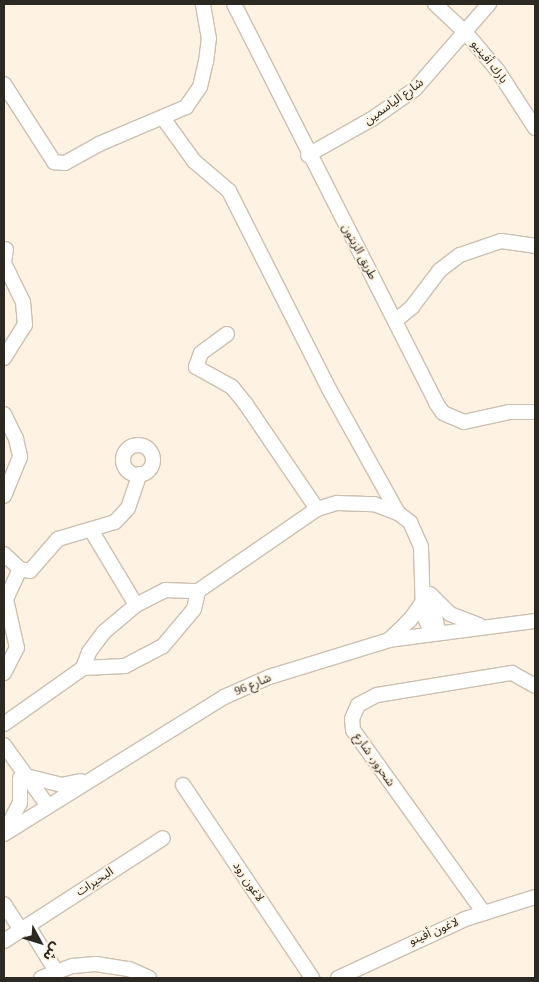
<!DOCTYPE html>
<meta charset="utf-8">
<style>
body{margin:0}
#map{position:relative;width:539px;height:982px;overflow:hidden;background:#fef3e3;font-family:"Times New Roman","Noto Sans Arabic",serif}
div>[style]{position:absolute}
.roads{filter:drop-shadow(1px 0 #cbc0b1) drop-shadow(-1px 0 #cbc0b1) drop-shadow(0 1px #cbc0b1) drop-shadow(0 -1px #cbc0b1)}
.minor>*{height:14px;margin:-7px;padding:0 7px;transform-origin:7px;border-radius:7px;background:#fff}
.minor>.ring{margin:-7px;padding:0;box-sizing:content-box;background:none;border:14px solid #fff;border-radius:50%}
span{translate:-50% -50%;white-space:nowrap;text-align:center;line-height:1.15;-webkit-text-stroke:4px #fef3e3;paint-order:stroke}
.street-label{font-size:12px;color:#2c2822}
.frame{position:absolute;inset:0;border:5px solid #2c2822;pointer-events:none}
.north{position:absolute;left:15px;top:917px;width:50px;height:50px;-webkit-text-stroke:4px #fef3e3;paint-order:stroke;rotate:129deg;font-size:14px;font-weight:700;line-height:20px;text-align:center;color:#2c2822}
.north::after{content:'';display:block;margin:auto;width:18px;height:22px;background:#2c2822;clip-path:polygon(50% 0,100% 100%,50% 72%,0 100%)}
</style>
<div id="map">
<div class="roads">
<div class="minor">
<div style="left:234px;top:4px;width:447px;rotate:63.1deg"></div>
<div style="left:436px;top:403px;width:12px;rotate:55deg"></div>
<div style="left:443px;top:413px;width:23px;rotate:23deg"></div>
<div style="left:464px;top:422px;width:46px;rotate:-12.5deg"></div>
<div style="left:509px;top:412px;width:26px"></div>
<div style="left:435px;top:4px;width:42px;rotate:43.1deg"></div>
<div style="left:466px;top:33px;width:50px;rotate:49.9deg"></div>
<div style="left:498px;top:71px;width:68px;rotate:57deg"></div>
<div style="left:4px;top:84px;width:93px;rotate:57.3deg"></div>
<div style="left:54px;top:162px;width:11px;rotate:5deg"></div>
<div style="left:65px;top:163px;width:39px;rotate:-29deg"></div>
<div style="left:99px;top:144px;width:95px;rotate:-23deg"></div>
<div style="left:186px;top:107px;width:24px;rotate:-55deg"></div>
<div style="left:200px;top:87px;width:26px;rotate:-77deg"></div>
<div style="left:206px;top:62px;width:23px;rotate:-83deg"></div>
<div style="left:209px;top:39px;width:36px;rotate:-100deg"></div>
<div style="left:163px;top:118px;width:53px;rotate:54.2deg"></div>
<div style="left:194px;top:161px;width:46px;rotate:40.6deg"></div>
<div style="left:229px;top:191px;width:222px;rotate:63.2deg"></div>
<div style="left:329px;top:389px;width:142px;rotate:60.9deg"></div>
<div style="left:308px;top:155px;width:73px;rotate:-29.4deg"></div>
<div style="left:372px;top:119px;width:52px;rotate:-34.9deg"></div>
<div style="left:415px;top:89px;width:113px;rotate:-49deg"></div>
<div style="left:395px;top:321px;width:22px;rotate:-39deg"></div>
<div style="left:412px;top:307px;width:46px;rotate:-52.9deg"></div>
<div style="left:440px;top:270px;width:25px;rotate:-37deg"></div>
<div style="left:460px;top:255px;width:43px;rotate:-18.9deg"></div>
<div style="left:501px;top:241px;width:34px;rotate:8deg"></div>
<div style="left:227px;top:334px;width:32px;rotate:144deg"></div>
<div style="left:201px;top:353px;width:15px;rotate:110deg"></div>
<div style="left:196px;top:367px;width:41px;rotate:29.1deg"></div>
<div style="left:232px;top:387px;width:21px;rotate:51deg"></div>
<div style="left:245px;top:403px;width:128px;rotate:55.8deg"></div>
<div style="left:4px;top:358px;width:39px;rotate:-58deg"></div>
<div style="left:25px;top:325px;width:23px;rotate:-95deg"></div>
<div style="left:23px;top:302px;width:43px;rotate:-116deg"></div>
<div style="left:4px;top:263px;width:14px;rotate:-82deg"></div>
<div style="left:4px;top:414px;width:28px;rotate:64deg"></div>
<div style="left:16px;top:439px;width:18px;rotate:77deg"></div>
<div style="left:20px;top:457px;width:42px;rotate:112.3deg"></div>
<div class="ring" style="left:123px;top:445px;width:16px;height:16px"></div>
<div style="left:91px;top:530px;width:87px;rotate:59deg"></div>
<div style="left:4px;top:554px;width:22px;rotate:43deg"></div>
<div style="left:20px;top:569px;width:10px;rotate:11deg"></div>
<div style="left:30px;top:571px;width:43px;rotate:-48.8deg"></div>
<div style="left:58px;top:539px;width:59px;rotate:-16.6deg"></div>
<div style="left:115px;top:522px;width:19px;rotate:-47deg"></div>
<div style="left:128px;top:508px;width:36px;rotate:-71deg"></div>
<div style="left:430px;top:594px;width:28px;rotate:45deg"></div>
<div style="left:450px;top:614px;width:31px;rotate:21deg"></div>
<div style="left:432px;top:598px;width:35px;rotate:80deg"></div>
<div style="left:389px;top:640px;width:29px;rotate:-44deg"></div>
<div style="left:410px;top:620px;width:24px;rotate:-55deg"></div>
<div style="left:83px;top:668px;width:42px;rotate:-2.7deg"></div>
<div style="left:125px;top:666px;width:43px;rotate:-27.8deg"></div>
<div style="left:163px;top:646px;width:48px;rotate:-50deg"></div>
<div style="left:194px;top:609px;width:18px;rotate:-77deg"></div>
<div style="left:4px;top:673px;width:28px;rotate:-63deg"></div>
<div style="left:17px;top:648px;width:50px;rotate:-102.7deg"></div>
<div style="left:6px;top:599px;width:33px;rotate:-65deg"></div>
<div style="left:4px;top:724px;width:97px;rotate:-35.3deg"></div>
<div style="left:83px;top:668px;width:17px;rotate:-69deg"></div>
<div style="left:89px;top:652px;width:25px;rotate:-53deg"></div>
<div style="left:104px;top:632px;width:42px;rotate:-40.2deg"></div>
<div style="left:136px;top:605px;width:33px;rotate:-27deg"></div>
<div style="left:165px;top:590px;width:33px;rotate:2deg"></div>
<div style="left:198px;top:591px;width:145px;rotate:-34.6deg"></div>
<div style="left:317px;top:509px;width:21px;rotate:-17deg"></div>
<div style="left:337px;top:503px;width:37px;rotate:2deg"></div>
<div style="left:374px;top:504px;width:26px;rotate:21deg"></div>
<div style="left:398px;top:513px;width:15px;rotate:37deg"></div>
<div style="left:410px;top:522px;width:27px;rotate:66deg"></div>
<div style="left:421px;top:547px;width:67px;rotate:88.3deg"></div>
<div style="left:423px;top:614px;width:21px;rotate:65deg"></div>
<div style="left:4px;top:745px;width:75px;rotate:54.2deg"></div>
<div style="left:30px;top:777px;width:32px;rotate:14deg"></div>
<div style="left:61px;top:785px;width:20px;rotate:-11deg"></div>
<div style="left:183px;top:785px;width:232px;rotate:56.2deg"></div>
<div style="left:5px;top:831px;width:32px;rotate:-62deg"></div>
<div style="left:20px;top:803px;width:25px;rotate:-90deg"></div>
<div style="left:4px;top:834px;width:259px;rotate:-31.9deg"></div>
<div style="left:224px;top:697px;width:49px;rotate:-24deg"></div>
<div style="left:269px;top:677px;width:126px;rotate:-17.1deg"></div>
<div style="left:389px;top:640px;width:147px;rotate:-7.4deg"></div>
<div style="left:4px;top:904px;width:31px;rotate:57deg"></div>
<div style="left:484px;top:913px;width:225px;rotate:-125.6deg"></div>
<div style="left:353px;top:730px;width:11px;rotate:-95deg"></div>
<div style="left:352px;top:719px;width:15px;rotate:-67deg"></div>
<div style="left:358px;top:705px;width:21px;rotate:-28deg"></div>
<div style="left:377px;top:695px;width:137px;rotate:-9.3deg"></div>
<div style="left:512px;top:673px;width:26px;rotate:29deg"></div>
<div style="left:28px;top:926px;width:53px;rotate:58.1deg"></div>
<div style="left:4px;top:941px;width:189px;rotate:-32.9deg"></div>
<div style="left:41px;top:978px;width:34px;rotate:-21deg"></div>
<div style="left:73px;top:966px;width:23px;rotate:-5deg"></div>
<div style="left:96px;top:964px;width:33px;rotate:9deg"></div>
<div style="left:129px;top:969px;width:22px;rotate:24deg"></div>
<div style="left:338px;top:978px;width:140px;rotate:-24.9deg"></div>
<div style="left:465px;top:919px;width:73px;rotate:-17.4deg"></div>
</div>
</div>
<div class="street-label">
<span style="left:489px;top:62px;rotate:52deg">بارك أفينيو</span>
<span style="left:394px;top:102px;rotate:-36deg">شارع الياسمين</span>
<span style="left:359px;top:252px;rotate:62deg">طريق الزيتون</span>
<span style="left:253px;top:685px;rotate:-23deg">شارع 96</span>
<span style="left:374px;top:760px;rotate:55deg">شحرور، شارع</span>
<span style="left:95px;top:882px;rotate:-33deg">البحيرات</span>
<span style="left:248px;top:882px;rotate:56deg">لاغون رود</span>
<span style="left:434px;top:932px;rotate:-23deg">لاغون أفينو</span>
</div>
<div class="frame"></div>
<div class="north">ش</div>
</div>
